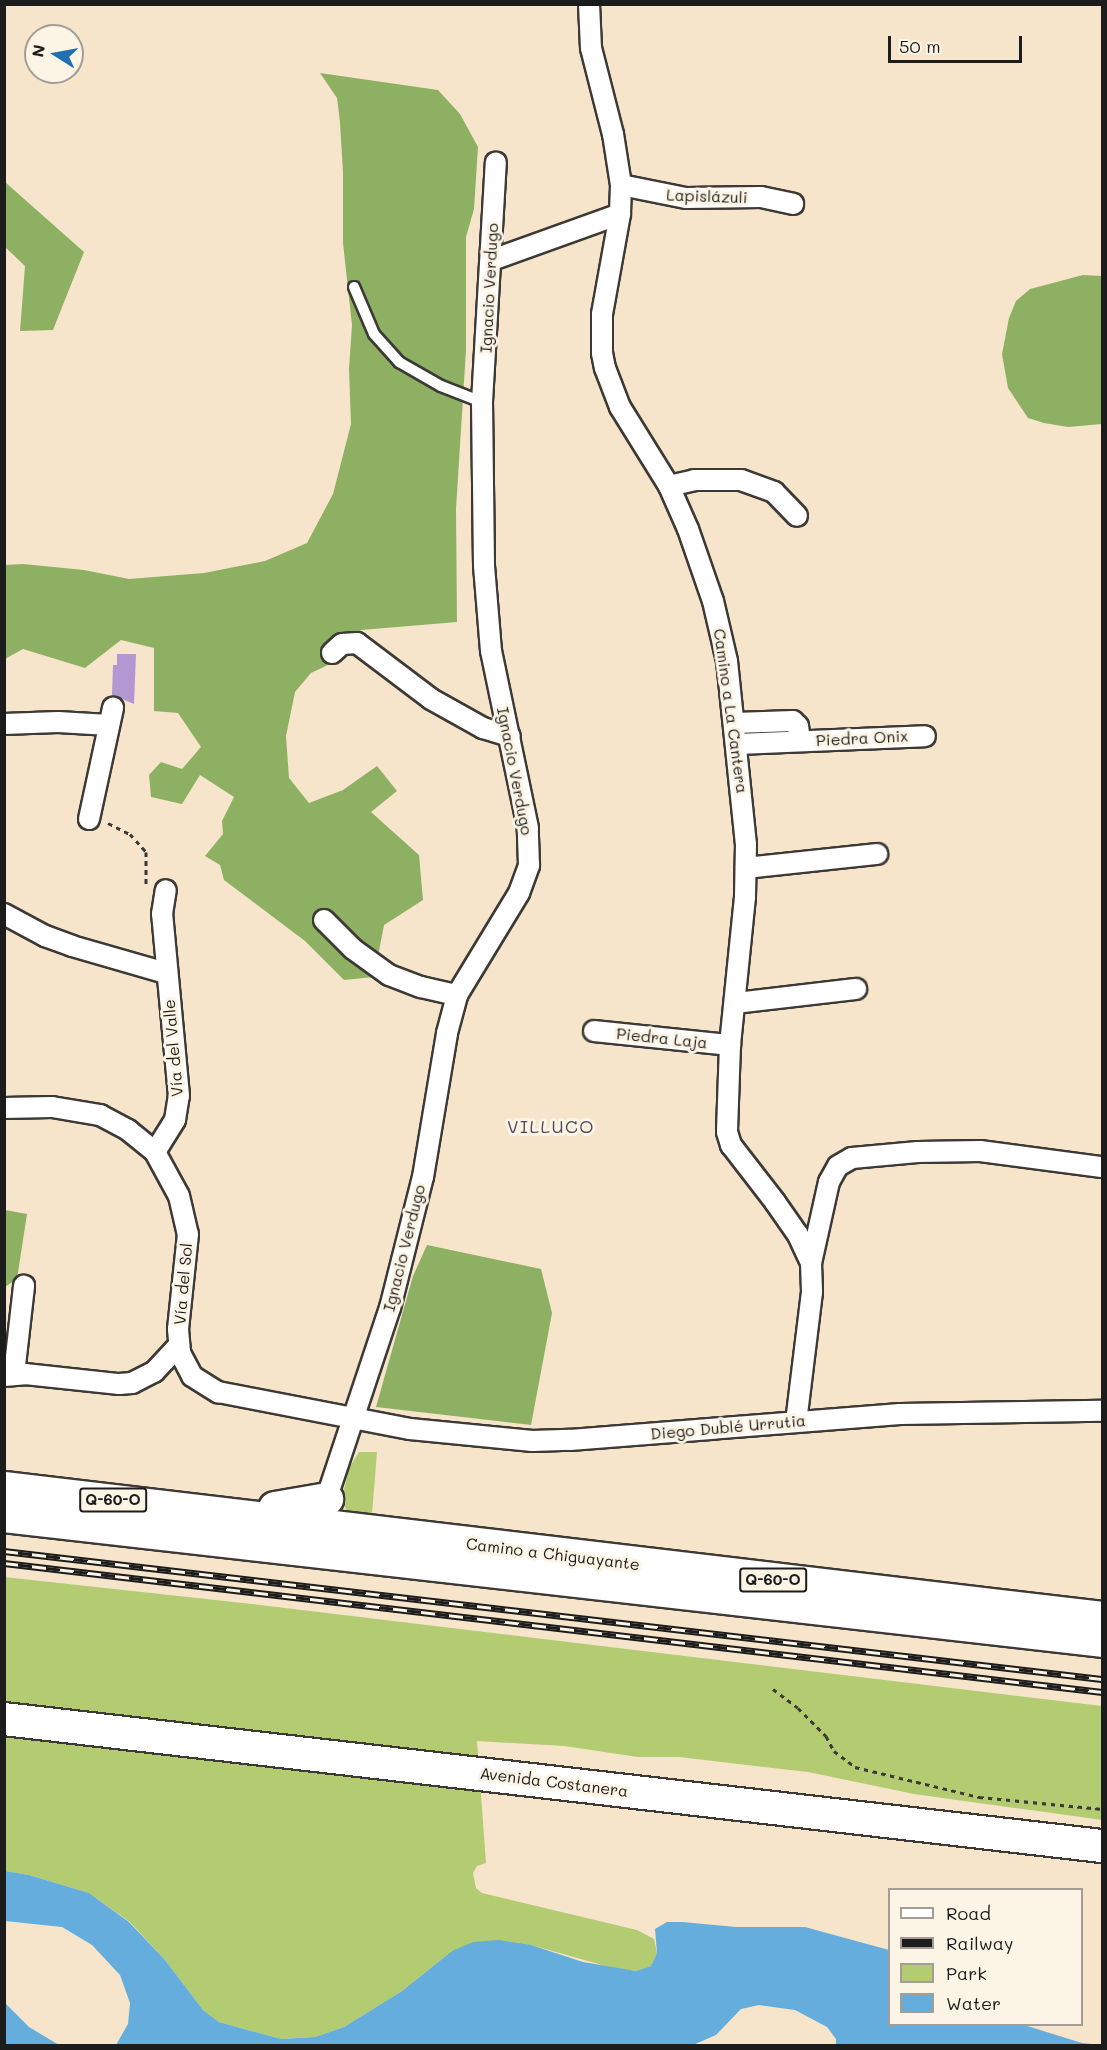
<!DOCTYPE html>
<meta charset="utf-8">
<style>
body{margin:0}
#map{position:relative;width:1107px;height:2050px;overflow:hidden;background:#f6e5cb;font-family:Mali,sans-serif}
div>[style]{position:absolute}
.green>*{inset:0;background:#b3cc71}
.forest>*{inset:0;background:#8eb063}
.water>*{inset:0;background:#65addc}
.building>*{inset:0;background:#b297d2}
.path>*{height:3px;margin-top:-1.5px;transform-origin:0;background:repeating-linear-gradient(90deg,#3d3a36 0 4.5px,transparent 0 9px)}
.roads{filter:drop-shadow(2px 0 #3d3a36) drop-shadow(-2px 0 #3d3a36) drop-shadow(0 2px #3d3a36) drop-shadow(0 -2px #3d3a36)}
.service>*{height:10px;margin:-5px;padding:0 5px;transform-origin:5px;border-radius:5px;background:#fff}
.minor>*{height:20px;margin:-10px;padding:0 10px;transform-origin:10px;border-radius:10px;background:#fff}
.primary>*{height:32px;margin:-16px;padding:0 16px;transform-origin:16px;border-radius:16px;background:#fff}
.rail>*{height:7px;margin-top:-3.5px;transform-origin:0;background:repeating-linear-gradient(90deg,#fcf5e5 0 14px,#1c1c1c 0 28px);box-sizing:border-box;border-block:2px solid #1c1c1c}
span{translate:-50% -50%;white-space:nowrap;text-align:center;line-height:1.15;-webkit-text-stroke:6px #fcf5e5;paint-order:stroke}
.shield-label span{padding:2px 4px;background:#fcf5e5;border:2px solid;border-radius:4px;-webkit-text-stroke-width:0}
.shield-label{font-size:15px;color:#1c1c1c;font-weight:700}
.street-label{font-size:16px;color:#1c1c1c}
.neighbourhood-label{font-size:18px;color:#50475c;letter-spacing:1.5px}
.frame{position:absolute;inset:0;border:6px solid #1c1c1c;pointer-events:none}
.legend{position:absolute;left:888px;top:1888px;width:195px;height:138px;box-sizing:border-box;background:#fcf5e5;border:2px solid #a29e95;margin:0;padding:8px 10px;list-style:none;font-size:18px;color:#1c1c1c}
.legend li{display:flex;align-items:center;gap:12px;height:30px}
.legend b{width:30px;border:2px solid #a29e95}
.north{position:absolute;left:24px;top:24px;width:60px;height:60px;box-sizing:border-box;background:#fcf5e5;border:2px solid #a29e95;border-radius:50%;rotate:281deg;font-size:16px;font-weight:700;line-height:24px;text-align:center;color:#1c1c1c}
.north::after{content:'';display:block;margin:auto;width:21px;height:27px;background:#1f6fb2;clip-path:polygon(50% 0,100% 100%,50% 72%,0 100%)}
.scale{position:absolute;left:888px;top:36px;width:134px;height:27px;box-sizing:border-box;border:3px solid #1c1c1c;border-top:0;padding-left:8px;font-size:18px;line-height:21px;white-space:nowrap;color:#1c1c1c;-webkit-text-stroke:4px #fcf5e5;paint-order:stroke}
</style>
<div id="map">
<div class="green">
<div style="clip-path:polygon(359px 1452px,377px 1452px,372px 1514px,346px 1510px,342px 1498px,349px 1468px)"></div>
<div style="clip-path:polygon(4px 1577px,252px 1604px,1102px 1706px,1102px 1820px,914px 1794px,808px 1772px,679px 1757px,638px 1757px,564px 1746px,477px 1741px,486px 1863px,477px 1866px,473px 1873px,476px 1888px,482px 1893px,637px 1930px,654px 1939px,657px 1953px,651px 1966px,636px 1971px,609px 1967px,531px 1945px,452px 1951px,402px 1991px,344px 2027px,315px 2037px,281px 2039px,219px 2022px,203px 2010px,165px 1960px,130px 1922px,89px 1893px,29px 1875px,5px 1871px)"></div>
</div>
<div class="forest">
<div style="clip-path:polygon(320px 73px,438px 90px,460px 114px,478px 147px,474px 209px,466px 237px,466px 350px,456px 509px,457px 622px,361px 630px,345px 657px,311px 673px,295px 692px,286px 736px,289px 778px,309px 803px,343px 790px,377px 766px,397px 791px,371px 812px,419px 855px,423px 900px,384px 925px,374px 977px,344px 980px,305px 941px,224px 880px,220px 865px,205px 856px,223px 834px,222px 821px,234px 797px,200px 775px,182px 804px,151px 797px,149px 775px,161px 762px,182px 769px,201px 747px,178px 713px,154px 711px,154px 648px,121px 640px,85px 668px,23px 649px,5px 659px,5px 565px,23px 564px,84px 570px,129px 579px,204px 573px,265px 561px,307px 543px,333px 494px,351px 424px,349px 369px,352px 325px,343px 243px,343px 173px,340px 122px,337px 98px)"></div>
<div style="clip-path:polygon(5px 182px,84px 252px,53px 330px,20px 331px,25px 266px,5px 247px)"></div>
<div style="clip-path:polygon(1083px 275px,1102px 276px,1102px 424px,1068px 427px,1044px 423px,1028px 418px,1008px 388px,1002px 354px,1009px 318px,1016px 301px,1030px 289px)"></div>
<div style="clip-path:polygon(5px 1210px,27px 1214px,17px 1279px,5px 1287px)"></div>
<div style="clip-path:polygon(427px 1245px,541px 1269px,552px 1313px,531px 1425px,376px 1407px,413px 1276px)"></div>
</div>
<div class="water">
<div style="clip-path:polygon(5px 1871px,29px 1875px,89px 1893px,129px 1922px,165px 1960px,203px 2010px,219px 2022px,281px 2039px,315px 2037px,344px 2027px,402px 1991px,452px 1951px,473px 1942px,499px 1940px,531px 1945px,583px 1962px,636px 1971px,651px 1966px,657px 1953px,655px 1929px,667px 1922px,682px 1922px,736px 1927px,805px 1927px,889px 1950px,890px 2024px,1024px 2025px,1082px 2043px,1102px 2045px,836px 2045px,836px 2039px,827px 2027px,795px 2010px,759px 2005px,741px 2009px,716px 2035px,693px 2045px,116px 2045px,128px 2024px,130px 2003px,120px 1975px,92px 1945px,62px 1927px,5px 1921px)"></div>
<div style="clip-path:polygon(4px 2002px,29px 2027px,59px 2045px,5px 2045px)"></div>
</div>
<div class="building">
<div style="clip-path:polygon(117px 654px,136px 654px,134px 704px,112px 695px,113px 665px,117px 665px)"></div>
</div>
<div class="path">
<div style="left:108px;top:823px;width:25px;rotate:27deg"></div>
<div style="left:130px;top:834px;width:24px;rotate:48deg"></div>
<div style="left:146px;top:852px;width:34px;rotate:90deg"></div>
<div style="left:773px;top:1689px;width:31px;rotate:37deg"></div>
<div style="left:798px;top:1708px;width:40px;rotate:45deg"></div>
<div style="left:826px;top:1736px;width:17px;rotate:62deg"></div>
<div style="left:834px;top:1751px;width:26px;rotate:37deg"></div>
<div style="left:855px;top:1767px;width:128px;rotate:13.6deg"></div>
<div style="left:979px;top:1797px;width:124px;rotate:5.6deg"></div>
</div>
<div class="roads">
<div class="service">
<div style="left:354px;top:287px;width:51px;rotate:66.9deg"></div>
<div style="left:374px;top:334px;width:38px;rotate:48deg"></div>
<div style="left:399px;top:362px;width:48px;rotate:29.7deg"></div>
<div style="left:441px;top:386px;width:44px;rotate:21.3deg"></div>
</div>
<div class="minor">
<div style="left:589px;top:4px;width:44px;rotate:87.4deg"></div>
<div style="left:591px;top:48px;width:89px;rotate:75.7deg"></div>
<div style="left:613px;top:134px;width:52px;rotate:81.1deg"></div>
<div style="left:621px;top:185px;width:29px;rotate:92deg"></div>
<div style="left:620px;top:214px;width:102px;rotate:100.2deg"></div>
<div style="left:602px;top:314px;width:39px;rotate:90deg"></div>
<div style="left:602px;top:353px;width:15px;rotate:79deg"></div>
<div style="left:605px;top:368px;width:42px;rotate:69deg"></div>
<div style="left:620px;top:407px;width:93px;rotate:58.2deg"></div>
<div style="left:669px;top:486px;width:47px;rotate:66.2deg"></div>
<div style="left:688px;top:529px;width:76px;rotate:70.9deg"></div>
<div style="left:713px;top:601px;width:62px;rotate:76.9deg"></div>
<div style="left:727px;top:661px;width:184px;rotate:84.1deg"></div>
<div style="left:746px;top:844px;width:53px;rotate:91.1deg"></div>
<div style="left:745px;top:897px;width:149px;rotate:95.8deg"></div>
<div style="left:730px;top:1045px;width:87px;rotate:92deg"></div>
<div style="left:727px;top:1132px;width:14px;rotate:73deg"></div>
<div style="left:731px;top:1145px;width:72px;rotate:52.3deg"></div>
<div style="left:775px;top:1202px;width:40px;rotate:55.1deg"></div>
<div style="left:798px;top:1235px;width:31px;rotate:65deg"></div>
<div style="left:811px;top:1263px;width:29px;rotate:88deg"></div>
<div style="left:812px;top:1292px;width:131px;rotate:97deg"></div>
<div style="left:621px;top:185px;width:66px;rotate:11.3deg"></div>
<div style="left:686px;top:198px;width:75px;rotate:-0.8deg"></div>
<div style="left:761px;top:197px;width:33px;rotate:12deg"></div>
<div style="left:492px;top:260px;width:136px;rotate:-19.8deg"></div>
<div style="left:669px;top:486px;width:26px;rotate:-13deg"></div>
<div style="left:694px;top:480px;width:47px"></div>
<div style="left:741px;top:480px;width:35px;rotate:20deg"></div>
<div style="left:774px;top:492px;width:33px;rotate:46deg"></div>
<div style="left:332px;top:653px;width:13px;rotate:-42deg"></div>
<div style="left:342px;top:644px;width:15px;rotate:-4deg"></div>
<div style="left:357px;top:643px;width:93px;rotate:37.1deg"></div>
<div style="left:431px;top:699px;width:60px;rotate:29.1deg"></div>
<div style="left:483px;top:728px;width:28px;rotate:17deg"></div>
<div style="left:735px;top:723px;width:58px;rotate:-2deg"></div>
<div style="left:793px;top:721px;width:7px;rotate:45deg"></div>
<div style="left:798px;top:726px;width:15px;rotate:82deg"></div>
<div style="left:4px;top:724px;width:54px;rotate:-2.1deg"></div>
<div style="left:58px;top:722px;width:51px;rotate:3.4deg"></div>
<div style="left:738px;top:744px;width:187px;rotate:-2.4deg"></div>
<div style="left:89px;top:819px;width:114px;rotate:-77.8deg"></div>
<div style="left:746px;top:868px;width:132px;rotate:-6.1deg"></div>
<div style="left:4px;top:914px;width:47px;rotate:28.2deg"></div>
<div style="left:45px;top:936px;width:29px;rotate:20deg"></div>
<div style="left:72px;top:946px;width:98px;rotate:16deg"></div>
<div style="left:324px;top:920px;width:41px;rotate:45deg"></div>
<div style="left:353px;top:949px;width:44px;rotate:35.8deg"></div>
<div style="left:389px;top:975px;width:34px;rotate:21deg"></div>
<div style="left:421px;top:987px;width:37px;rotate:13deg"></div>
<div style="left:736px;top:1003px;width:121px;rotate:-6.7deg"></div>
<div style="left:594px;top:1031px;width:137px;rotate:5.9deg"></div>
<div style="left:4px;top:1108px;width:48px;rotate:-1.2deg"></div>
<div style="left:52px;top:1107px;width:49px;rotate:9.5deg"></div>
<div style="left:100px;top:1115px;width:32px;rotate:28deg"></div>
<div style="left:128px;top:1130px;width:35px;rotate:39deg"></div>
<div style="left:155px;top:1152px;width:50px;rotate:61.4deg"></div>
<div style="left:179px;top:1196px;width:39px;rotate:77deg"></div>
<div style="left:188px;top:1234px;width:96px;rotate:96deg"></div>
<div style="left:178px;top:1329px;width:24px;rotate:85deg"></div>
<div style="left:180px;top:1353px;width:26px;rotate:62deg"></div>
<div style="left:192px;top:1376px;width:31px;rotate:32deg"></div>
<div style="left:218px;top:1392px;width:196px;rotate:10.9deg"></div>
<div style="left:410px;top:1429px;width:123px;rotate:5.6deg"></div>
<div style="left:532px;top:1441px;width:38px;rotate:-2deg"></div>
<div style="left:570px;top:1440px;width:331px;rotate:-4.5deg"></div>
<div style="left:900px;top:1414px;width:202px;rotate:-0.9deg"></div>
<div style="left:155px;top:1152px;width:38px;rotate:-58deg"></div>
<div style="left:175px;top:1120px;width:24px;rotate:-81deg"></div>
<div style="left:179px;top:1096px;width:183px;rotate:-95.3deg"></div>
<div style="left:162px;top:914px;width:24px;rotate:-81deg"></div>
<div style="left:811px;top:1263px;width:83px;rotate:-77.5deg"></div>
<div style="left:829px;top:1182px;width:18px;rotate:-61deg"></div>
<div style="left:838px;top:1166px;width:16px;rotate:-30deg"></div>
<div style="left:852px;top:1158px;width:66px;rotate:-5.2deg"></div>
<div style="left:918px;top:1152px;width:62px;rotate:-0.9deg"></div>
<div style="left:980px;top:1151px;width:123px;rotate:7.5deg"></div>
<div style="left:14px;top:1374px;width:89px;rotate:-83.5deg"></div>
<div style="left:4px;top:1376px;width:21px;rotate:-5deg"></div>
<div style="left:25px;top:1374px;width:95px;rotate:6.1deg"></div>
<div style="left:119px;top:1384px;width:13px;rotate:-4deg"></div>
<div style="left:132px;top:1383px;width:25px;rotate:-27deg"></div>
<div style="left:154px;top:1372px;width:37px;rotate:-47deg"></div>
<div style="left:323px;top:1509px;width:212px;rotate:-71.6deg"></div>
<div style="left:390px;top:1308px;width:135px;rotate:-75.9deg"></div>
<div style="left:423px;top:1177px;width:146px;rotate:-80.5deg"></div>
<div style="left:447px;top:1033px;width:39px;rotate:-75deg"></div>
<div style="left:457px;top:995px;width:119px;rotate:-58.7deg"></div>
<div style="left:519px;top:893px;width:30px;rotate:-70deg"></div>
<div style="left:529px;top:865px;width:37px;rotate:-92deg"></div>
<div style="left:528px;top:828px;width:181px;rotate:-101.8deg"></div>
<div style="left:491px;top:651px;width:86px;rotate:-94.7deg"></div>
<div style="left:484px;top:565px;width:163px;rotate:-90.7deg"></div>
<div style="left:482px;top:402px;width:240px;rotate:-86.7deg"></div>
</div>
<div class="primary">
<div style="left:4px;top:1488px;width:1106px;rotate:6.75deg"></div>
<div style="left:275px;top:1508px;width:53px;rotate:-9.8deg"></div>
<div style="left:4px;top:1516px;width:1105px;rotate:6.49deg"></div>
<div style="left:4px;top:1719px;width:1105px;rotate:6.6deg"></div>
</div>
</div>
<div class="rail">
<div style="left:4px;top:1551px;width:1105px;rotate:6.65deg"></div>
<div style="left:4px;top:1563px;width:1106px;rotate:6.7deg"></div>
</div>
<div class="shield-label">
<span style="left:113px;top:1500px">Q-60-O</span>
<span style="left:773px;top:1580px">Q-60-O</span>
</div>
<div class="street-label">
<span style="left:707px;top:196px;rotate:2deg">Lapislázuli</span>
<span style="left:489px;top:288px;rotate:-87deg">Ignacio Verdugo</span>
<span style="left:731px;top:711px;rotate:82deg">Camino a La Cantera</span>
<span style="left:862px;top:738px;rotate:-3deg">Piedra Onix</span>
<span style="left:515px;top:771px;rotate:79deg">Ignacio Verdugo</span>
<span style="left:662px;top:1038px;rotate:6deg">Piedra Laja</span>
<span style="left:173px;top:1048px;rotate:-95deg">Vía del Valle</span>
<span style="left:404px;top:1248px;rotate:-76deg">Ignacio Verdugo</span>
<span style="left:183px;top:1284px;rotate:-85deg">Vía del Sol</span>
<span style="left:728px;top:1427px;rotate:-5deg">Diego Dublé Urrutia</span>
<span style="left:553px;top:1554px;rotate:7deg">Camino a Chiguayante</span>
<span style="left:554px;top:1782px;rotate:7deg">Avenida Costanera</span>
</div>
<div class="neighbourhood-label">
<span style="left:551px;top:1126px">VILLUCO</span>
</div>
<div class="frame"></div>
<ul class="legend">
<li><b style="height:8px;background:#fff"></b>Road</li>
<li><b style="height:8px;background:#1c1c1c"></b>Railway</li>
<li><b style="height:16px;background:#b3cc71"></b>Park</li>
<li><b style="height:16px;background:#65addc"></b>Water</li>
</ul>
<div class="north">N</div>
<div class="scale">50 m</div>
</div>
